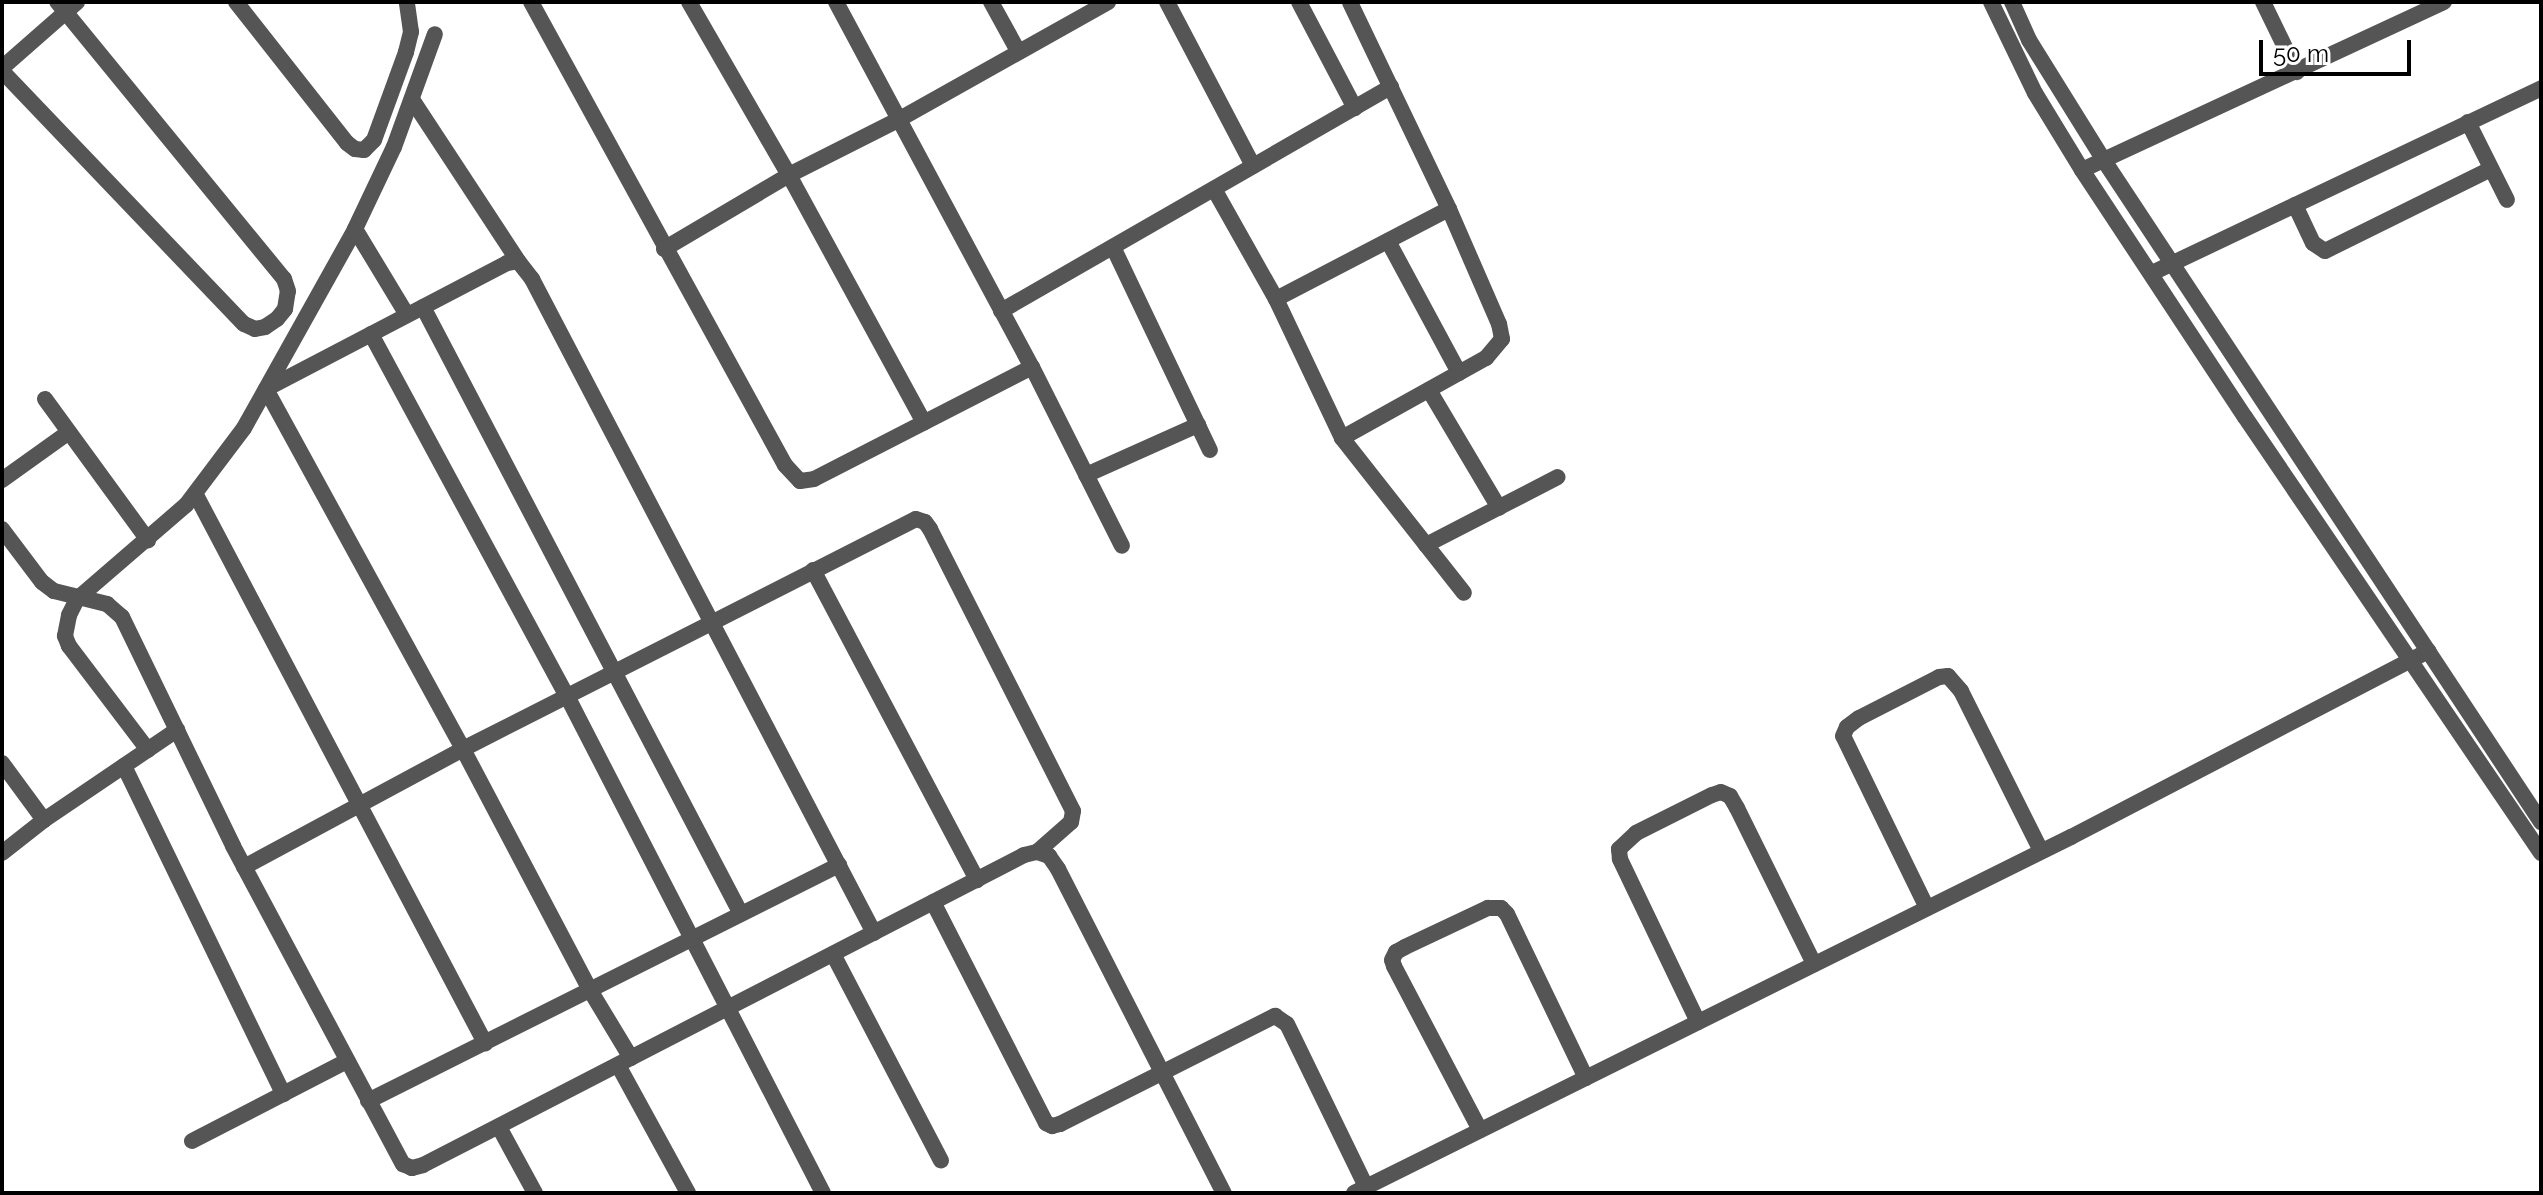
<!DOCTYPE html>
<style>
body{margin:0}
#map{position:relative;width:2543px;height:1195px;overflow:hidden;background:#fff;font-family:Raleway,sans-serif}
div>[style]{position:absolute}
.minor>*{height:16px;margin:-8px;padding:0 8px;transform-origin:8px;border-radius:8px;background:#555}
.tertiary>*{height:16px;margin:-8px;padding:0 8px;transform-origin:8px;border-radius:8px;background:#555}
span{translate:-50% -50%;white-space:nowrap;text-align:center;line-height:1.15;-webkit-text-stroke:6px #fff;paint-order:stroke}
.frame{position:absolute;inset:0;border:4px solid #000;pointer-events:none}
.scale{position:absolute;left:2259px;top:40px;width:152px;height:36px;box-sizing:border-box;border:4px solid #000;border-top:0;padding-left:10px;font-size:24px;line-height:28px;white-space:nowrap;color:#000;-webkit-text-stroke:6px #fff;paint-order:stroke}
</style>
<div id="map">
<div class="minor">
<div style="left:236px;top:2px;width:179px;rotate:51.8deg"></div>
<div style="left:347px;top:143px;width:10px;rotate:37deg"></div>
<div style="left:355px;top:149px;width:9px;rotate:6deg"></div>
<div style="left:364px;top:150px;width:14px;rotate:-45deg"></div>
<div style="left:374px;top:140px;width:94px;rotate:-70deg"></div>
<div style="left:406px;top:52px;width:21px;rotate:-76deg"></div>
<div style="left:411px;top:32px;width:30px;rotate:-98deg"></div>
<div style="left:531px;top:2px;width:528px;rotate:61.25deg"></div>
<div style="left:785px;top:465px;width:22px;rotate:47deg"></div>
<div style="left:800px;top:481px;width:14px;rotate:-8deg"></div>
<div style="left:814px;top:479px;width:245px;rotate:-27.2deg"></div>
<div style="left:689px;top:2px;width:200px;rotate:60deg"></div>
<div style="left:789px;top:175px;width:282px;rotate:61.4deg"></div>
<div style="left:836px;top:2px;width:414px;rotate:61.8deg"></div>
<div style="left:1032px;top:367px;width:200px;rotate:63.3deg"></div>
<div style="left:991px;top:2px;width:56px;rotate:61.1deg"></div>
<div style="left:1167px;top:2px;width:185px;rotate:62.3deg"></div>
<div style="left:1299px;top:2px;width:120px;rotate:62.2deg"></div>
<div style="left:2263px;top:2px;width:78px;rotate:64.1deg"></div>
<div style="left:2px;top:68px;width:100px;rotate:-41.3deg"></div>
<div style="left:2px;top:71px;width:350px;rotate:46.3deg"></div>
<div style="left:244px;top:324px;width:12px;rotate:24deg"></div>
<div style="left:255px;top:329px;width:10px;rotate:-11deg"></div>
<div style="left:265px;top:327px;width:14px;rotate:-34deg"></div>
<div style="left:277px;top:319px;width:13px;rotate:-51deg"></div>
<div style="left:285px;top:309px;width:18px;rotate:-81deg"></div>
<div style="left:288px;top:291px;width:13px;rotate:-108deg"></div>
<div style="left:284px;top:279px;width:358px;rotate:-129.3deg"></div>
<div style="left:413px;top:101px;width:191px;rotate:56.7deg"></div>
<div style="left:2468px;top:122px;width:87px;rotate:63.4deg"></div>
<div style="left:2082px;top:170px;width:399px;rotate:-24.9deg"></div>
<div style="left:1214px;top:189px;width:126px;rotate:60.6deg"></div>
<div style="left:1276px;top:299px;width:154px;rotate:64.6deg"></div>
<div style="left:1342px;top:438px;width:197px;rotate:51.8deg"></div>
<div style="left:2295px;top:205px;width:42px;rotate:64.7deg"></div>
<div style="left:2313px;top:243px;width:14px;rotate:34deg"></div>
<div style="left:2325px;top:251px;width:185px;rotate:-26.3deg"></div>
<div style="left:355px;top:229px;width:100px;rotate:58.8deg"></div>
<div style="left:1388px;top:241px;width:150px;rotate:61.7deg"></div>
<div style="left:1113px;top:247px;width:225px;rotate:64.5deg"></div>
<div style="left:664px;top:249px;width:145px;rotate:-30.6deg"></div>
<div style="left:789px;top:175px;width:122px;rotate:-26.8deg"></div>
<div style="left:898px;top:120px;width:241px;rotate:-29.3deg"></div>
<div style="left:2152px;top:273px;width:431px;rotate:-25.4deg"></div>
<div style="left:1276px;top:299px;width:195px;rotate:-27.5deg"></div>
<div style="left:423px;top:307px;width:685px;rotate:62.35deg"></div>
<div style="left:1001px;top:311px;width:450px;rotate:-29.9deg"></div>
<div style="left:371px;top:334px;width:412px;rotate:61.6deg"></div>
<div style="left:567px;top:696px;width:559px;rotate:62.75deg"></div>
<div style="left:1429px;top:390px;width:137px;rotate:59.3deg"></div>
<div style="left:45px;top:399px;width:175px;rotate:53.9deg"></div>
<div style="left:1342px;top:438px;width:165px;rotate:-29.1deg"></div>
<div style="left:1486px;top:358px;width:25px;rotate:-50deg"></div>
<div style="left:1502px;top:339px;width:15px;rotate:-101deg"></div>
<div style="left:1499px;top:324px;width:125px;rotate:-113.5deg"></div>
<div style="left:1449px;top:209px;width:229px;rotate:-115.6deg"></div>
<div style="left:1086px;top:475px;width:123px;rotate:-24.1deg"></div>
<div style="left:2px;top:480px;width:82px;rotate:-35.6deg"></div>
<div style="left:196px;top:495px;width:620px;rotate:62.19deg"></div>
<div style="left:2px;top:529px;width:66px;rotate:53deg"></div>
<div style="left:42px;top:582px;width:15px;rotate:37deg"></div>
<div style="left:54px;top:591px;width:55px;rotate:13.8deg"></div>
<div style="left:107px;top:604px;width:20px;rotate:41deg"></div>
<div style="left:122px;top:617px;width:254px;rotate:64.1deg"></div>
<div style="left:233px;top:846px;width:361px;rotate:61.9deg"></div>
<div style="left:403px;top:1164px;width:10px;rotate:24deg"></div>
<div style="left:412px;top:1168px;width:11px;rotate:-15deg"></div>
<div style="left:423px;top:1165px;width:676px;rotate:-27.28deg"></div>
<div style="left:1024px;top:855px;width:13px;rotate:-13deg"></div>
<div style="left:1037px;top:852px;width:13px;rotate:18deg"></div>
<div style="left:1049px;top:856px;width:16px;rotate:55deg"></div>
<div style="left:1058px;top:869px;width:364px;rotate:62.9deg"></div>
<div style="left:1426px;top:545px;width:148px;rotate:-27.3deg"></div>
<div style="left:813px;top:570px;width:351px;rotate:62.1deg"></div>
<div style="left:148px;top:750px;width:131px;rotate:-127.2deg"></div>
<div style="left:69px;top:646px;width:11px;rotate:-112deg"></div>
<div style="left:65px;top:636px;width:21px;rotate:-79deg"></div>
<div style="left:69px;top:615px;width:18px;rotate:-63deg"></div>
<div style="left:77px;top:599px;width:144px;rotate:-40.8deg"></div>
<div style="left:186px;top:505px;width:96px;rotate:-53deg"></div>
<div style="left:244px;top:428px;width:228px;rotate:-60.8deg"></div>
<div style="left:355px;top:229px;width:91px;rotate:-64.6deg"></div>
<div style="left:394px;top:147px;width:120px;rotate:-70.1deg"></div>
<div style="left:2px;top:763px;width:71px;rotate:53.6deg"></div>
<div style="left:124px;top:766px;width:365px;rotate:64.1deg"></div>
<div style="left:2px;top:853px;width:53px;rotate:-38.2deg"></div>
<div style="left:44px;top:820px;width:161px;rotate:-34.1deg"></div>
<div style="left:244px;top:867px;width:249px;rotate:-28.3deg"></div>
<div style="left:463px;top:749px;width:508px;rotate:-26.92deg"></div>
<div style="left:916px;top:519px;width:9px;rotate:18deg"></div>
<div style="left:925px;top:522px;width:9px;rotate:54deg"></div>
<div style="left:930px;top:529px;width:316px;rotate:63.1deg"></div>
<div style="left:1073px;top:811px;width:11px;rotate:100deg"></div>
<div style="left:1071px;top:822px;width:45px;rotate:138.6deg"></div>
<div style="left:933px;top:902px;width:248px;rotate:62.9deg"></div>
<div style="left:1046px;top:1123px;width:7px;rotate:27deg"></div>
<div style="left:1052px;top:1126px;width:8px;rotate:-14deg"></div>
<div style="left:1060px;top:1124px;width:241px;rotate:-26.7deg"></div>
<div style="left:1275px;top:1016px;width:14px;rotate:34deg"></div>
<div style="left:1287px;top:1024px;width:181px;rotate:64.1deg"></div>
<div style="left:1927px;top:908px;width:191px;rotate:-116deg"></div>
<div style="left:1843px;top:736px;width:10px;rotate:-66deg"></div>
<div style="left:1847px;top:727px;width:15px;rotate:-37deg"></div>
<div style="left:1859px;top:718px;width:90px;rotate:-27.1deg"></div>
<div style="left:1939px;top:677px;width:9px;rotate:-6deg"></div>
<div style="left:1948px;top:676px;width:20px;rotate:49deg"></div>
<div style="left:1961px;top:691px;width:179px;rotate:63.4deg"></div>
<div style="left:833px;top:954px;width:233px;rotate:62.4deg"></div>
<div style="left:1698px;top:1022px;width:181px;rotate:-115.6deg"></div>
<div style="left:1620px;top:859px;width:10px;rotate:-96deg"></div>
<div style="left:1619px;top:849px;width:23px;rotate:-43deg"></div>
<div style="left:1636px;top:833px;width:85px;rotate:-26.6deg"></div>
<div style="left:1712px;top:795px;width:9px;rotate:-18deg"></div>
<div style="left:1721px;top:792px;width:10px;rotate:24deg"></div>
<div style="left:1730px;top:796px;width:14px;rotate:60deg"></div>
<div style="left:1737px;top:808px;width:174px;rotate:63.7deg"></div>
<div style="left:631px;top:1058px;width:79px;rotate:-121.1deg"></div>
<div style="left:590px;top:990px;width:272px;rotate:-117.8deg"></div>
<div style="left:463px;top:749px;width:410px;rotate:-118.7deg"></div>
<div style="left:266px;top:389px;width:272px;rotate:-27.6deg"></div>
<div style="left:507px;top:263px;width:11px;rotate:-10deg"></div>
<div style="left:518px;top:261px;width:23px;rotate:52deg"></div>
<div style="left:532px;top:279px;width:738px;rotate:62.39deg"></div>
<div style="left:618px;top:1065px;width:146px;rotate:61.3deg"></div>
<div style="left:368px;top:1101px;width:527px;rotate:-26.61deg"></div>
<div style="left:499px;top:1127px;width:75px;rotate:61.4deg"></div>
<div style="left:1480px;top:1130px;width:185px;rotate:-117.7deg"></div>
<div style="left:1394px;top:966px;width:6px;rotate:-108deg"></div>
<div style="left:1392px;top:960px;width:9px;rotate:-63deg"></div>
<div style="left:1396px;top:952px;width:10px;rotate:-29deg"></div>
<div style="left:1405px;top:947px;width:92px;rotate:-25.2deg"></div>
<div style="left:1488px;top:908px;width:13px"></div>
<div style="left:1501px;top:908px;width:8px;rotate:45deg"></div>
<div style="left:1507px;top:914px;width:182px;rotate:64.3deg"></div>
<div style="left:192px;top:1141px;width:174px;rotate:-27.3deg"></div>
<div style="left:1354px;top:1193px;width:801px;rotate:-26.41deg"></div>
<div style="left:2071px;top:837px;width:403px;rotate:-27.5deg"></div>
</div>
<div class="tertiary">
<div style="left:1991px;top:2px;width:101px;rotate:64.2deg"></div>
<div style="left:2035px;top:93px;width:90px;rotate:58.6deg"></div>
<div style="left:2082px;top:170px;width:296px;rotate:56.6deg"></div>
<div style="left:2245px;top:417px;width:527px;rotate:55.83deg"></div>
<div style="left:2012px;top:2px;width:42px;rotate:65.9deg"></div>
<div style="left:2029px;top:40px;width:140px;rotate:58.1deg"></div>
<div style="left:2103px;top:159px;width:795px;rotate:56.55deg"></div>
</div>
<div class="frame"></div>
<div class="scale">50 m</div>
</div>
